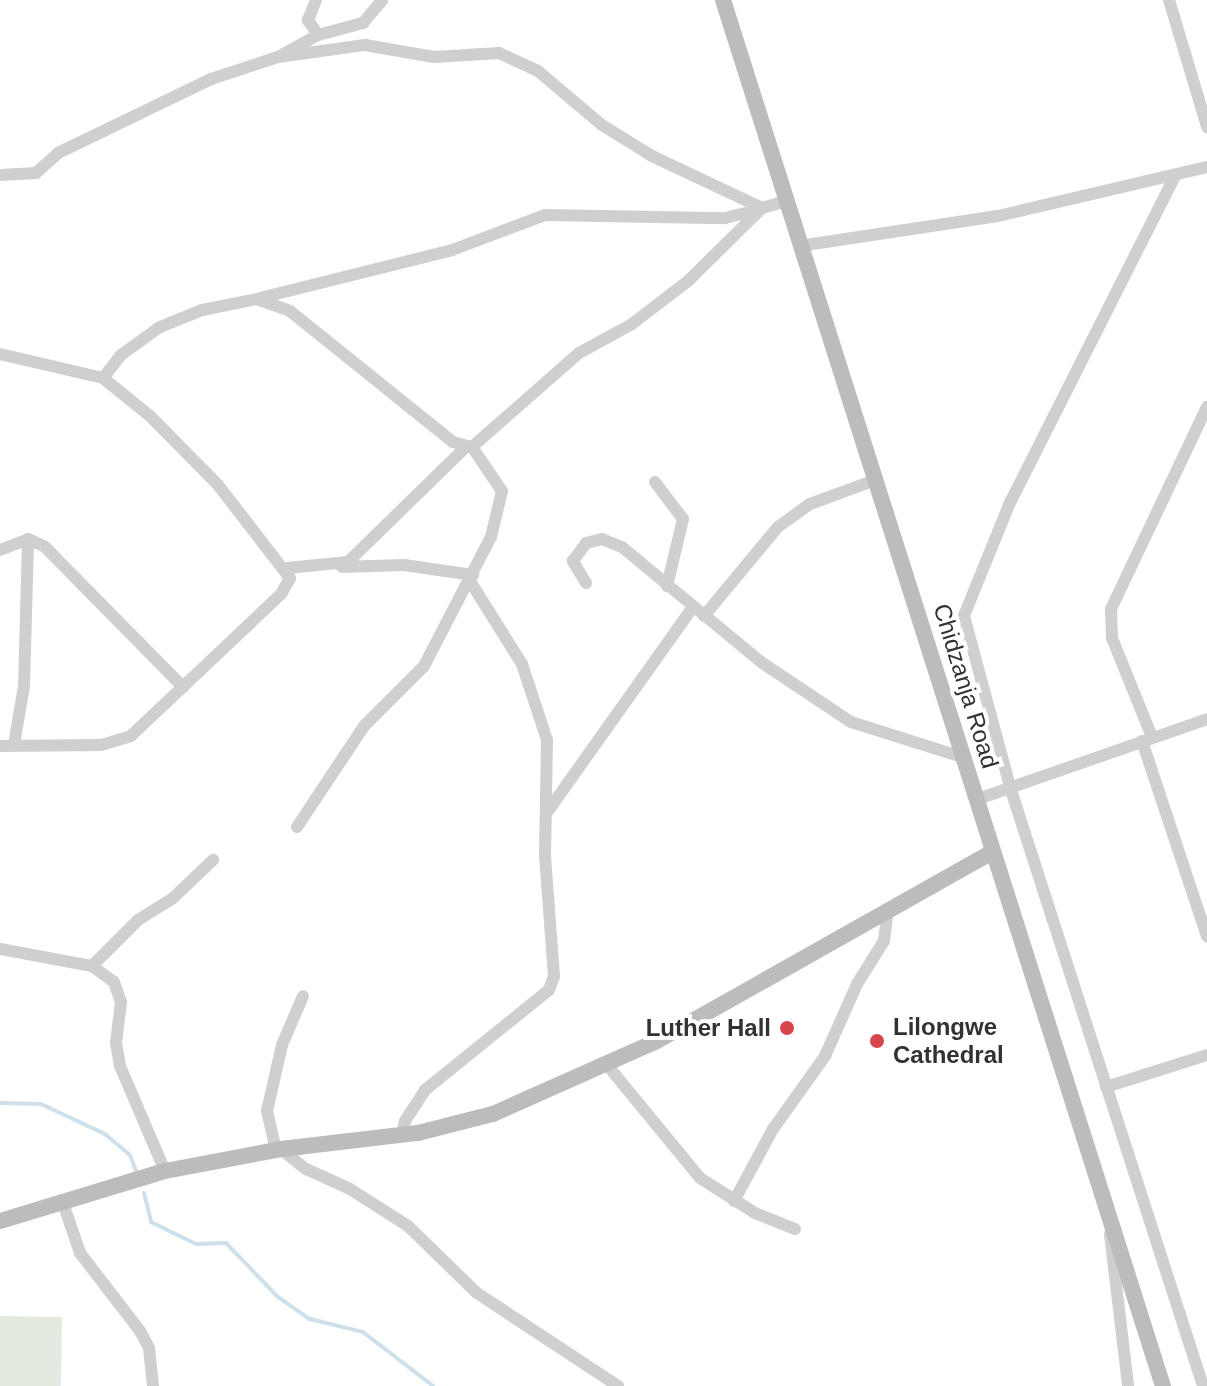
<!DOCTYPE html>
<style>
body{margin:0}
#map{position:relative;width:1207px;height:1386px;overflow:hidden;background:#fff;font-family:Helvetica,sans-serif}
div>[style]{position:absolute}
.green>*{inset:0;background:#e4eadf;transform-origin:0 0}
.stream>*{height:4px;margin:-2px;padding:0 2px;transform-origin:2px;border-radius:2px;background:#d0e0eb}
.street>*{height:12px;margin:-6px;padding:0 6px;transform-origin:6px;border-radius:6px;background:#cfcfcf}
.secondary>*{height:16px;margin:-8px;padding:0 8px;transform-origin:8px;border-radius:8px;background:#bcbcbc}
.dots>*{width:22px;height:22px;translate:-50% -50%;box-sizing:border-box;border:4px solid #fff;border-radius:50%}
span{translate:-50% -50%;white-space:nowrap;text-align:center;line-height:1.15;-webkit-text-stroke:8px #fff;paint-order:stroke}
.street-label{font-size:24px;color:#323232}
.poi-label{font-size:24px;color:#323232;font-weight:700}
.left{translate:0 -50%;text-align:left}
.right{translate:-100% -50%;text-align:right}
</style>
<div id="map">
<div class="green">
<div style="left:0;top:1316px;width:62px;height:70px;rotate:1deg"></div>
</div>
<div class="stream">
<div style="left:0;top:1103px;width:41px;rotate:1.4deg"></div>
<div style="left:41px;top:1104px;width:71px;rotate:25.1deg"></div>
<div style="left:105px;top:1134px;width:33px;rotate:40deg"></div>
<div style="left:130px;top:1155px;width:19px;rotate:69deg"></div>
<div style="left:144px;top:1193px;width:30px;rotate:76deg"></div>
<div style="left:151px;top:1222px;width:50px;rotate:26.1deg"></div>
<div style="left:196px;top:1244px;width:30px;rotate:-2deg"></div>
<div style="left:226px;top:1243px;width:75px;rotate:46.1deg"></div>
<div style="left:278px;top:1297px;width:39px;rotate:35deg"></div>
<div style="left:310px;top:1319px;width:55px;rotate:13.8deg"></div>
<div style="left:363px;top:1332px;width:88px;rotate:37.6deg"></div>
</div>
<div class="street">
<div style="left:316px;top:0;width:22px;rotate:112deg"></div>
<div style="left:308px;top:20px;width:18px;rotate:56deg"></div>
<div style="left:1169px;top:0;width:133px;rotate:73.3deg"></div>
<div style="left:278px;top:57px;width:88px;rotate:-7.9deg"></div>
<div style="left:365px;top:45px;width:70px;rotate:9.9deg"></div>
<div style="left:434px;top:57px;width:65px;rotate:-3.5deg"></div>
<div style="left:499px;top:53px;width:43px;rotate:24.8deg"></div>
<div style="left:538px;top:71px;width:84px;rotate:40.2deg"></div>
<div style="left:602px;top:125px;width:59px;rotate:31.8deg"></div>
<div style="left:652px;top:156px;width:122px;rotate:25.3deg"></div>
<div style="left:0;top:175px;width:36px;rotate:-3deg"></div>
<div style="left:36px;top:173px;width:30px;rotate:-42deg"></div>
<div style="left:58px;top:153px;width:170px;rotate:-25.8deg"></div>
<div style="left:211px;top:79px;width:71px;rotate:-18.2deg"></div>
<div style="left:278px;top:57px;width:46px;rotate:-28.8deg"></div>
<div style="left:318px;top:35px;width:47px;rotate:-14.9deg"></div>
<div style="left:363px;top:23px;width:30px;rotate:-50deg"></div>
<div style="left:1174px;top:178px;width:361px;rotate:116.8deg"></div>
<div style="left:1011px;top:500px;width:125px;rotate:112.1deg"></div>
<div style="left:964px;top:616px;width:177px;rotate:74.9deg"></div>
<div style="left:1010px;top:787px;width:629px;rotate:72.14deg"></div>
<div style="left:799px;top:246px;width:201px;rotate:-8.6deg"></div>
<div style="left:998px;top:216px;width:215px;rotate:-13.2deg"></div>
<div style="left:260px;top:298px;width:198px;rotate:-14deg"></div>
<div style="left:452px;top:250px;width:99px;rotate:-20.6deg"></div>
<div style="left:545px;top:215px;width:180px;rotate:1deg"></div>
<div style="left:725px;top:218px;width:36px;rotate:-14deg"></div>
<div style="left:0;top:354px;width:106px;rotate:13.1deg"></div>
<div style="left:103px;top:378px;width:60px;rotate:39deg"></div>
<div style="left:150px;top:416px;width:97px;rotate:45.4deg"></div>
<div style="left:218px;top:485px;width:118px;rotate:52.3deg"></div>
<div style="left:290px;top:578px;width:18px;rotate:119deg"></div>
<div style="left:281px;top:594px;width:207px;rotate:136.6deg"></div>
<div style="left:131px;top:736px;width:31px;rotate:163deg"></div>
<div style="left:101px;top:745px;width:101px;rotate:179.4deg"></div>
<div style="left:103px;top:378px;width:29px;rotate:-52deg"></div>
<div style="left:121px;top:355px;width:48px;rotate:-35.7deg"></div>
<div style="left:160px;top:327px;width:45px;rotate:-22deg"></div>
<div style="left:202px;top:310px;width:56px;rotate:-11.3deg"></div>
<div style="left:257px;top:299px;width:35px;rotate:20deg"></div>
<div style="left:290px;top:311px;width:209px;rotate:38.8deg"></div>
<div style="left:453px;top:442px;width:20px;rotate:15deg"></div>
<div style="left:472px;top:447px;width:142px;rotate:-41.3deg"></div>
<div style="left:579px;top:353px;width:60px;rotate:-28.7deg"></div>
<div style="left:632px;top:324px;width:71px;rotate:-37.5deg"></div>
<div style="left:688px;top:281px;width:104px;rotate:-44.6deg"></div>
<div style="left:762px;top:208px;width:25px;rotate:-16deg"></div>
<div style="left:655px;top:482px;width:46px;rotate:52.9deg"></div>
<div style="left:683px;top:519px;width:69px;rotate:103.4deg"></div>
<div style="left:0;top:550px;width:30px;rotate:-21deg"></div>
<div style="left:28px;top:539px;width:17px;rotate:24deg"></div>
<div style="left:44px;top:546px;width:198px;rotate:45.4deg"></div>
<div style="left:342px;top:567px;width:62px;rotate:-1.8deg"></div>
<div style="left:404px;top:565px;width:70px;rotate:8.2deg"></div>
<div style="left:287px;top:568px;width:61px;rotate:-5.6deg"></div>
<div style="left:348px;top:562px;width:165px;rotate:-44.3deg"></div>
<div style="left:586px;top:583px;width:26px;rotate:-121deg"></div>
<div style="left:573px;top:561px;width:22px;rotate:-54deg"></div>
<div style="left:586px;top:543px;width:16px;rotate:-14deg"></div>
<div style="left:602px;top:539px;width:22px;rotate:22deg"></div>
<div style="left:622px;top:547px;width:180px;rotate:39.6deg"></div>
<div style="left:761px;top:662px;width:108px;rotate:33.7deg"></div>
<div style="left:851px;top:722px;width:116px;rotate:17.5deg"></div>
<div style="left:704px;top:616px;width:116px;rotate:-50.3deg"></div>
<div style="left:778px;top:527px;width:39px;rotate:-36deg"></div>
<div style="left:810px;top:504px;width:67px;rotate:-20.1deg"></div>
<div style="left:1152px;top:737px;width:107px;rotate:-112deg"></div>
<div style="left:1112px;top:638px;width:29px;rotate:-92deg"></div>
<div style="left:1111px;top:609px;width:224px;rotate:-64.6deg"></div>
<div style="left:1142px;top:741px;width:206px;rotate:71.6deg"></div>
<div style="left:14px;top:745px;width:60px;rotate:-80.4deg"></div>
<div style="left:24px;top:686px;width:147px;rotate:-88.4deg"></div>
<div style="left:975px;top:800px;width:246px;rotate:-19.2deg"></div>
<div style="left:548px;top:811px;width:249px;rotate:-54.6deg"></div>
<div style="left:297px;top:827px;width:121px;rotate:-56.4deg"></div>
<div style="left:364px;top:726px;width:85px;rotate:-45deg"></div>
<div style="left:424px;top:666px;width:145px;rotate:-62.6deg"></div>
<div style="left:491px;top:537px;width:47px;rotate:-76.6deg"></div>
<div style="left:502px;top:491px;width:53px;rotate:-124.3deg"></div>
<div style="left:0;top:949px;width:94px;rotate:10.5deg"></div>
<div style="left:92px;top:966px;width:27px;rotate:36deg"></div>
<div style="left:114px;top:982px;width:21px;rotate:71deg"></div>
<div style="left:121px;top:1002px;width:41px;rotate:97deg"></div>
<div style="left:116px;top:1043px;width:23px;rotate:80deg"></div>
<div style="left:120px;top:1066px;width:114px;rotate:66.8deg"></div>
<div style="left:92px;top:966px;width:65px;rotate:-45deg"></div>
<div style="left:138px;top:920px;width:40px;rotate:-32deg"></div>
<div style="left:172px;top:899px;width:57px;rotate:-43.6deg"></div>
<div style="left:608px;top:1066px;width:145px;rotate:50.6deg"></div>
<div style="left:700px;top:1178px;width:65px;rotate:32.5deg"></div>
<div style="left:755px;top:1213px;width:43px;rotate:21.8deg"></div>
<div style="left:1106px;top:1087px;width:106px;rotate:-17.6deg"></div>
<div style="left:402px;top:1135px;width:14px;rotate:-78deg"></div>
<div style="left:405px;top:1121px;width:37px;rotate:-57deg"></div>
<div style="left:425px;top:1090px;width:159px;rotate:-38.9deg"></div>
<div style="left:549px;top:990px;width:15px;rotate:-70deg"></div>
<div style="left:554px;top:976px;width:121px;rotate:-94.3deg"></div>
<div style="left:545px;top:855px;width:115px;rotate:-89deg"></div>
<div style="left:547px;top:740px;width:80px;rotate:-108.2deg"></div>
<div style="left:522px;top:664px;width:98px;rotate:-122.1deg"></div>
<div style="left:281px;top:1149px;width:32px;rotate:39deg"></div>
<div style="left:306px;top:1169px;width:48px;rotate:24.4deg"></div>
<div style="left:350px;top:1189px;width:69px;rotate:32.5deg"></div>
<div style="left:408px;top:1226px;width:96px;rotate:44.2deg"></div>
<div style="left:477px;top:1293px;width:169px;rotate:33.4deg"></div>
<div style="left:276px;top:1150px;width:40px;rotate:-103deg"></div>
<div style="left:267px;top:1111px;width:68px;rotate:-77.2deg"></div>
<div style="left:282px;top:1045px;width:53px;rotate:-66.8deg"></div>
<div style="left:62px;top:1200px;width:56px;rotate:71.2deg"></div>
<div style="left:80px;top:1253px;width:98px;rotate:52.4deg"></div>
<div style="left:140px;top:1331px;width:19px;rotate:62deg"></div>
<div style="left:149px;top:1348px;width:38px;rotate:84deg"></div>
<div style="left:734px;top:1201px;width:82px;rotate:-61.6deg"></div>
<div style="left:773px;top:1129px;width:90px;rotate:-54.5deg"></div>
<div style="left:825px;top:1056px;width:79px;rotate:-66deg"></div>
<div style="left:857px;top:984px;width:51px;rotate:-57.9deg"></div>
<div style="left:884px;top:941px;width:26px;rotate:-83deg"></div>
<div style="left:1110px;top:1234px;width:153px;rotate:83.2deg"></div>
</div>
<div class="secondary">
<div style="left:723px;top:0;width:1454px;rotate:72.39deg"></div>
<div style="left:0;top:1221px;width:172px;rotate:-16.9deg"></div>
<div style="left:165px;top:1171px;width:118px;rotate:-10.7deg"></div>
<div style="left:281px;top:1149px;width:138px;rotate:-6.7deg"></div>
<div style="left:418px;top:1133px;width:77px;rotate:-14.2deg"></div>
<div style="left:493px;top:1114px;width:177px;rotate:-24deg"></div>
<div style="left:655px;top:1042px;width:387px;rotate:-29.4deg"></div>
</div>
<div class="dots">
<div style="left:787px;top:1028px;background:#d6464d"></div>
<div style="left:877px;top:1041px;background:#d6464d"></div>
</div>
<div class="street-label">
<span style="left:966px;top:686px;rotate:73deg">Chidzanja Road</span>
</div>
<div class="poi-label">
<span class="left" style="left:893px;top:1041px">Lilongwe<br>Cathedral</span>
<span class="right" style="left:771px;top:1028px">Luther Hall</span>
</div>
</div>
